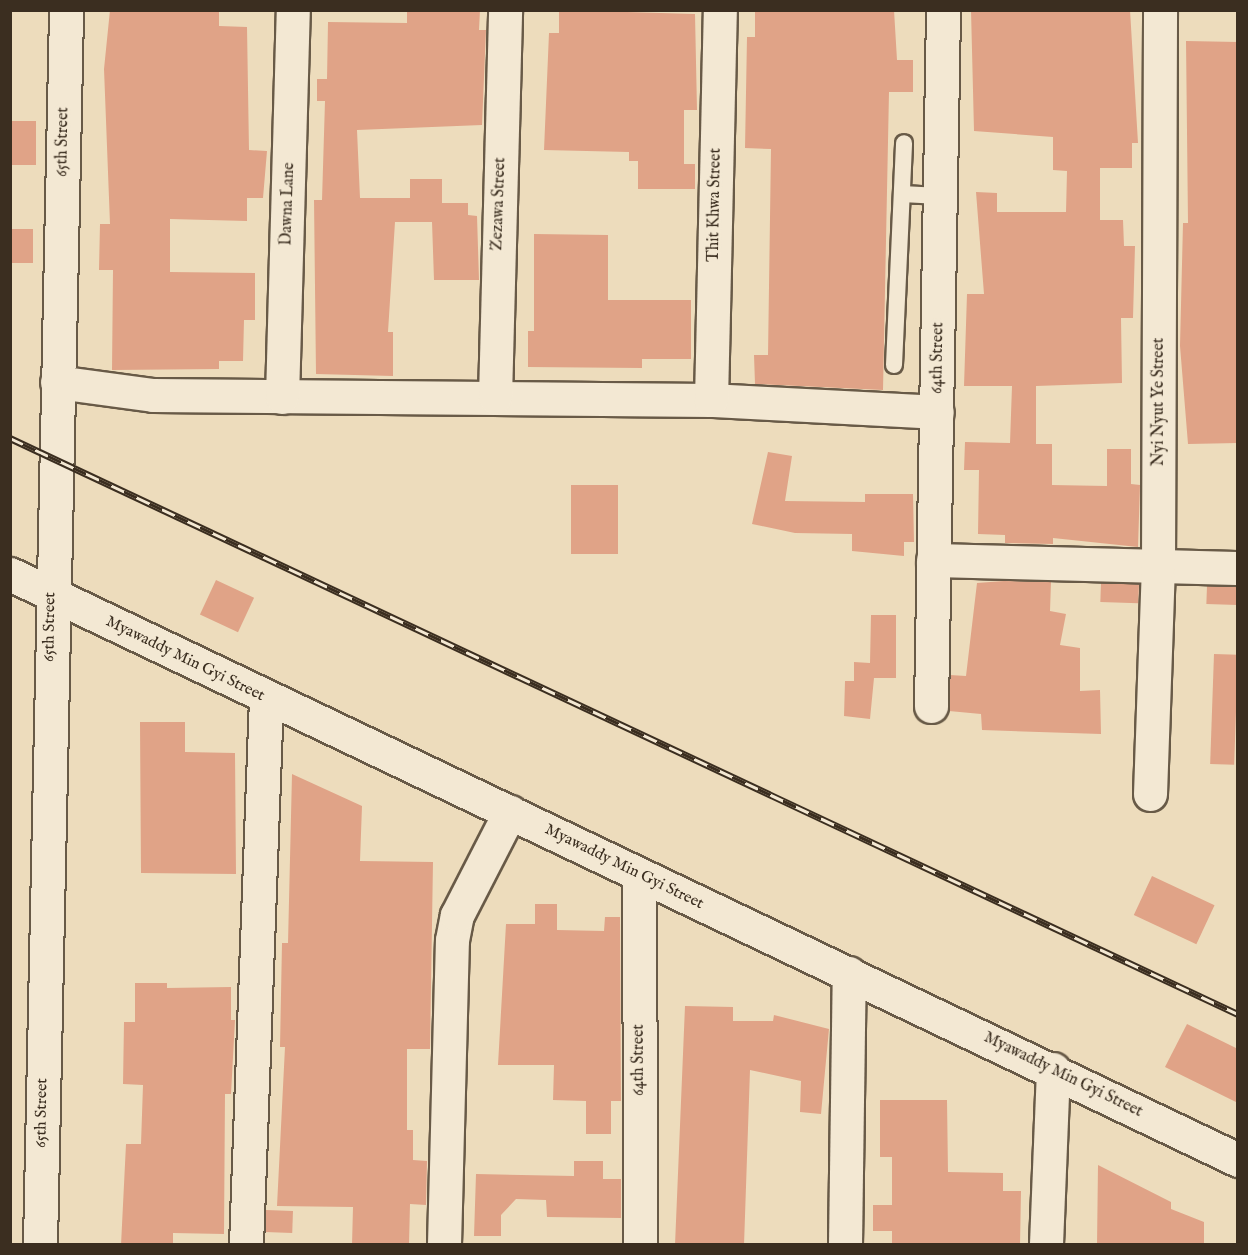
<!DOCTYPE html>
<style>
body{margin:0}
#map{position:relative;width:1248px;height:1255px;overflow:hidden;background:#eddcbc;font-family:"IM FELL English",serif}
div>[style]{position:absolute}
.building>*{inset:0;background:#e0a387;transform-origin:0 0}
.roads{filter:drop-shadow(2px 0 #685a47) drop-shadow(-2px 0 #685a47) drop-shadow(0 2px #685a47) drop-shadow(0 -2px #685a47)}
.service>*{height:16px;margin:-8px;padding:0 8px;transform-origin:8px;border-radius:8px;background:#f3e8d3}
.minor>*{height:33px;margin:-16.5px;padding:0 16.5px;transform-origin:16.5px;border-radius:16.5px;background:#f3e8d3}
.tertiary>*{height:33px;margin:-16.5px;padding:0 16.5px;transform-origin:16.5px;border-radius:16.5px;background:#f3e8d3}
.secondary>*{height:33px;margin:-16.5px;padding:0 16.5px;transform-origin:16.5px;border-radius:16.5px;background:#f3e8d3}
.rail>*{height:7px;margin-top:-3.5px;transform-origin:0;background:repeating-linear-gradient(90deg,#f3e8d3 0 14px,#3b2e20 0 28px);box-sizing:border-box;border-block:2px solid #3b2e20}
span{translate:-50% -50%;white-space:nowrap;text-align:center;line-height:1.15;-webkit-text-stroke:6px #f3e8d3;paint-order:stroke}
.street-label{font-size:16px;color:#3b2e20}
.frame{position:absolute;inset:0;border:12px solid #3b2e20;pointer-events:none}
</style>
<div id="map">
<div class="building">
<div style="clip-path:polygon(110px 10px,219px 10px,219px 26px,247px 27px,249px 150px,267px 151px,263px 198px,247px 198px,247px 221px,170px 219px,170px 272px,255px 273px,255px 320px,244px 320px,243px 361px,219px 361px,219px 369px,112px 370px,113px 270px,99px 270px,100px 224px,110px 224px,104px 69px)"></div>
<div style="clip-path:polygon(407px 10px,480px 10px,479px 30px,486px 30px,482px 125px,357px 130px,360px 198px,410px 198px,410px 179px,442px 179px,442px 203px,468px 203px,468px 215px,477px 216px,479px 280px,434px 280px,432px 222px,395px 222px,388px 332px,393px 332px,393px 376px,316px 374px,314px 200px,322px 200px,325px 101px,317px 101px,317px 79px,327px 79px,328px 22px,407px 23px)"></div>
<div style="clip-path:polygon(559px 10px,695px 14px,697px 110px,684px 110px,684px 164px,695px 164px,695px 189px,638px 189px,638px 161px,629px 161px,629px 152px,544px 150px,549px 33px,559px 33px)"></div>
<div style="clip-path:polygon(894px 10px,897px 60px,913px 60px,913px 92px,889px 92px,883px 390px,755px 384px,754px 355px,768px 355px,771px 149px,745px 148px,747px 37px,755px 37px,755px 12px)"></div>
<div style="clip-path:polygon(971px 10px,1130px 10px,1138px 143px,1132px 143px,1132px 168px,1100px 168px,1100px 220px,1123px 220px,1124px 246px,1135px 246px,1133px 318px,1121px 318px,1122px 383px,1036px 386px,1036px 444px,1052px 444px,1052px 485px,1107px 486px,1107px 449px,1131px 449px,1131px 484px,1140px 485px,1138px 547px,1053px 538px,1053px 544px,1005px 543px,1005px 535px,978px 534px,979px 470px,964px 470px,965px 442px,1010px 443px,1012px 386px,964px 386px,967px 294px,984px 294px,976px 192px,997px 193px,997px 212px,1066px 212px,1067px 171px,1053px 170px,1053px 137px,974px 131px)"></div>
<div style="clip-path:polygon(1186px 41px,1238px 42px,1238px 443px,1188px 444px,1180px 346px,1183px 223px,1188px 223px)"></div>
<div style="left:10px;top:121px;width:26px;height:44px"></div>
<div style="left:10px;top:229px;width:23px;height:34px"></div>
<div style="clip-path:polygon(534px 234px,608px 235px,608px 300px,691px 300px,691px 359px,642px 359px,642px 368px,528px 367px,528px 331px,534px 331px)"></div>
<div style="clip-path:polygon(768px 452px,792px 456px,785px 501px,865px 502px,865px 494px,913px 494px,914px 542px,904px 542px,904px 556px,852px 551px,852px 534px,795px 533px,752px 524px)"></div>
<div style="left:571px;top:485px;width:47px;height:69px"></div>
<div style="left:216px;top:580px;width:42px;height:38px;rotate:25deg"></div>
<div style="clip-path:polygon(1004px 581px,1051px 582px,1050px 611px,1066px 614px,1060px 645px,1080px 648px,1080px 691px,1100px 690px,1101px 734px,982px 730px,981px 714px,949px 711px,950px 675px,966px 676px,977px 583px)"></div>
<div style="left:1101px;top:583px;width:38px;height:19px;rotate:2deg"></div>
<div style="left:1207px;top:586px;width:31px;height:18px;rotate:2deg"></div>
<div style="clip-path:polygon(871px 615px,896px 615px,896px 678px,874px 678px,870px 719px,844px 716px,845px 681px,854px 681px,854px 662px,870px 663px)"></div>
<div style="left:1214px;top:654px;width:24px;height:110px;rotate:2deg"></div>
<div style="clip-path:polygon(140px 722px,185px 722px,185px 752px,235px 753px,236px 874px,141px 873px)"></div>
<div style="clip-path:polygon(292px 774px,362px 806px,360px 861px,433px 862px,430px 1049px,407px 1049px,407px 1130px,413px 1130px,413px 1160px,427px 1161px,426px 1205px,410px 1204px,409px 1245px,352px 1245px,353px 1207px,277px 1206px,285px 1047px,280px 1047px,282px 943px,288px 943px)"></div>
<div style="left:1152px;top:876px;width:69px;height:43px;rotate:25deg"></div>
<div style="clip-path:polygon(535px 904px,557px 904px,557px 930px,604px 931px,605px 917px,620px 917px,621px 1101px,611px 1101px,611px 1134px,586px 1134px,586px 1101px,553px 1100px,554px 1065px,498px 1065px,506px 924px,535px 924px)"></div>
<div style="clip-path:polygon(135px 983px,167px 983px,167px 988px,231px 987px,231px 1020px,235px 1020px,231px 1094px,225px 1094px,224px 1234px,173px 1233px,173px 1245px,121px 1245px,126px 1144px,141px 1144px,143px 1085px,123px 1084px,124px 1022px,135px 1022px)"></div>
<div style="clip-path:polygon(685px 1006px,733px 1007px,733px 1021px,773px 1021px,774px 1015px,829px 1029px,821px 1114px,800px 1112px,801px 1081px,750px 1070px,744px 1245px,675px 1245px)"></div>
<div style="clip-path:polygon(1187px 1024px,1238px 1049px,1238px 1103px,1165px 1067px)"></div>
<div style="clip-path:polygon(880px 1100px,947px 1100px,948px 1172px,1003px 1173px,1003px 1191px,1021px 1191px,1020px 1245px,892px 1245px,892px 1231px,873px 1231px,873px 1205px,892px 1205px,892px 1157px,880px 1157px)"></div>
<div style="clip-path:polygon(574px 1161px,603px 1161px,603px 1179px,621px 1179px,621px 1218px,547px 1217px,546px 1200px,516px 1199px,501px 1215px,501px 1236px,474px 1236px,476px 1174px,574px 1176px)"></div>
<div style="clip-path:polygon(1098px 1165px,1171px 1202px,1171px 1209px,1204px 1222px,1204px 1245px,1097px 1245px)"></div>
<div style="left:266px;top:1210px;width:27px;height:22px;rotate:2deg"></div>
</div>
<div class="roads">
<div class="service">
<div style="left:902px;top:194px;width:38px;rotate:3deg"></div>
<div style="left:894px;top:365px;width:222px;rotate:-87.4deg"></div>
</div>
<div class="minor">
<div style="left:57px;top:382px;width:97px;rotate:7.7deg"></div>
<div style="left:153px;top:395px;width:558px;rotate:0.51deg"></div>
<div style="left:711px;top:400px;width:226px;rotate:3deg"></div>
<div style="left:282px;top:397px;width:387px;rotate:-88.4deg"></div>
<div style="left:495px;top:397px;width:387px;rotate:-88.5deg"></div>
<div style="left:711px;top:400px;width:390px;rotate:-88.7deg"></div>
<div style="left:933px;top:560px;width:305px;rotate:1.5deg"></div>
<div style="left:931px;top:706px;width:696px;rotate:-89.01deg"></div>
<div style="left:1150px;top:794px;width:228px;rotate:-88deg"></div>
<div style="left:1158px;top:566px;width:556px;rotate:-89.79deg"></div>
<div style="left:639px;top:875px;width:369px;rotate:89.8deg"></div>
<div style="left:246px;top:1244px;width:545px;rotate:-87.9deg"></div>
<div style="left:444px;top:1244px;width:304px;rotate:-88.5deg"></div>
<div style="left:452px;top:940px;width:25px;rotate:-79deg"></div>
<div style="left:457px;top:915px;width:116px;rotate:-62.8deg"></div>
<div style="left:845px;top:1244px;width:271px;rotate:-89.2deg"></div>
<div style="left:1046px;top:1244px;width:175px;rotate:-87.7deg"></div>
</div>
<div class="tertiary">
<div style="left:40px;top:1244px;width:1234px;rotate:-88.79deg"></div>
</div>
<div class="secondary">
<div style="left:10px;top:574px;width:1361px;rotate:25.51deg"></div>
</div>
</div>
<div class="rail">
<div style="left:10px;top:438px;width:1356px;rotate:25.13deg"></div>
</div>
<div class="street-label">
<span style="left:63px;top:142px;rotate:-89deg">65th Street</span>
<span style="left:288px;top:204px;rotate:-88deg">Dawna Lane</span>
<span style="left:499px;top:204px;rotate:-88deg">Zezawa Street</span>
<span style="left:715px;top:205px;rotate:-89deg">Thit Khwa Street</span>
<span style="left:938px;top:358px;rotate:-89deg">64th Street</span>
<span style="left:1159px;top:402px;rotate:-90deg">Nyi Nyut Ye Street</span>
<span style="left:50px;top:627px;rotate:-89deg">65th Street</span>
<span style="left:185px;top:659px;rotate:26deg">Myawaddy Min Gyi Street</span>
<span style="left:624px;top:867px;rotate:26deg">Myawaddy Min Gyi Street</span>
<span style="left:639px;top:1060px;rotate:-90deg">64th Street</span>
<span style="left:1063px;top:1075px;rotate:26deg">Myawaddy Min Gyi Street</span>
<span style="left:42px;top:1113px;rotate:-89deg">65th Street</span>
</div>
<div class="frame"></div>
</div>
